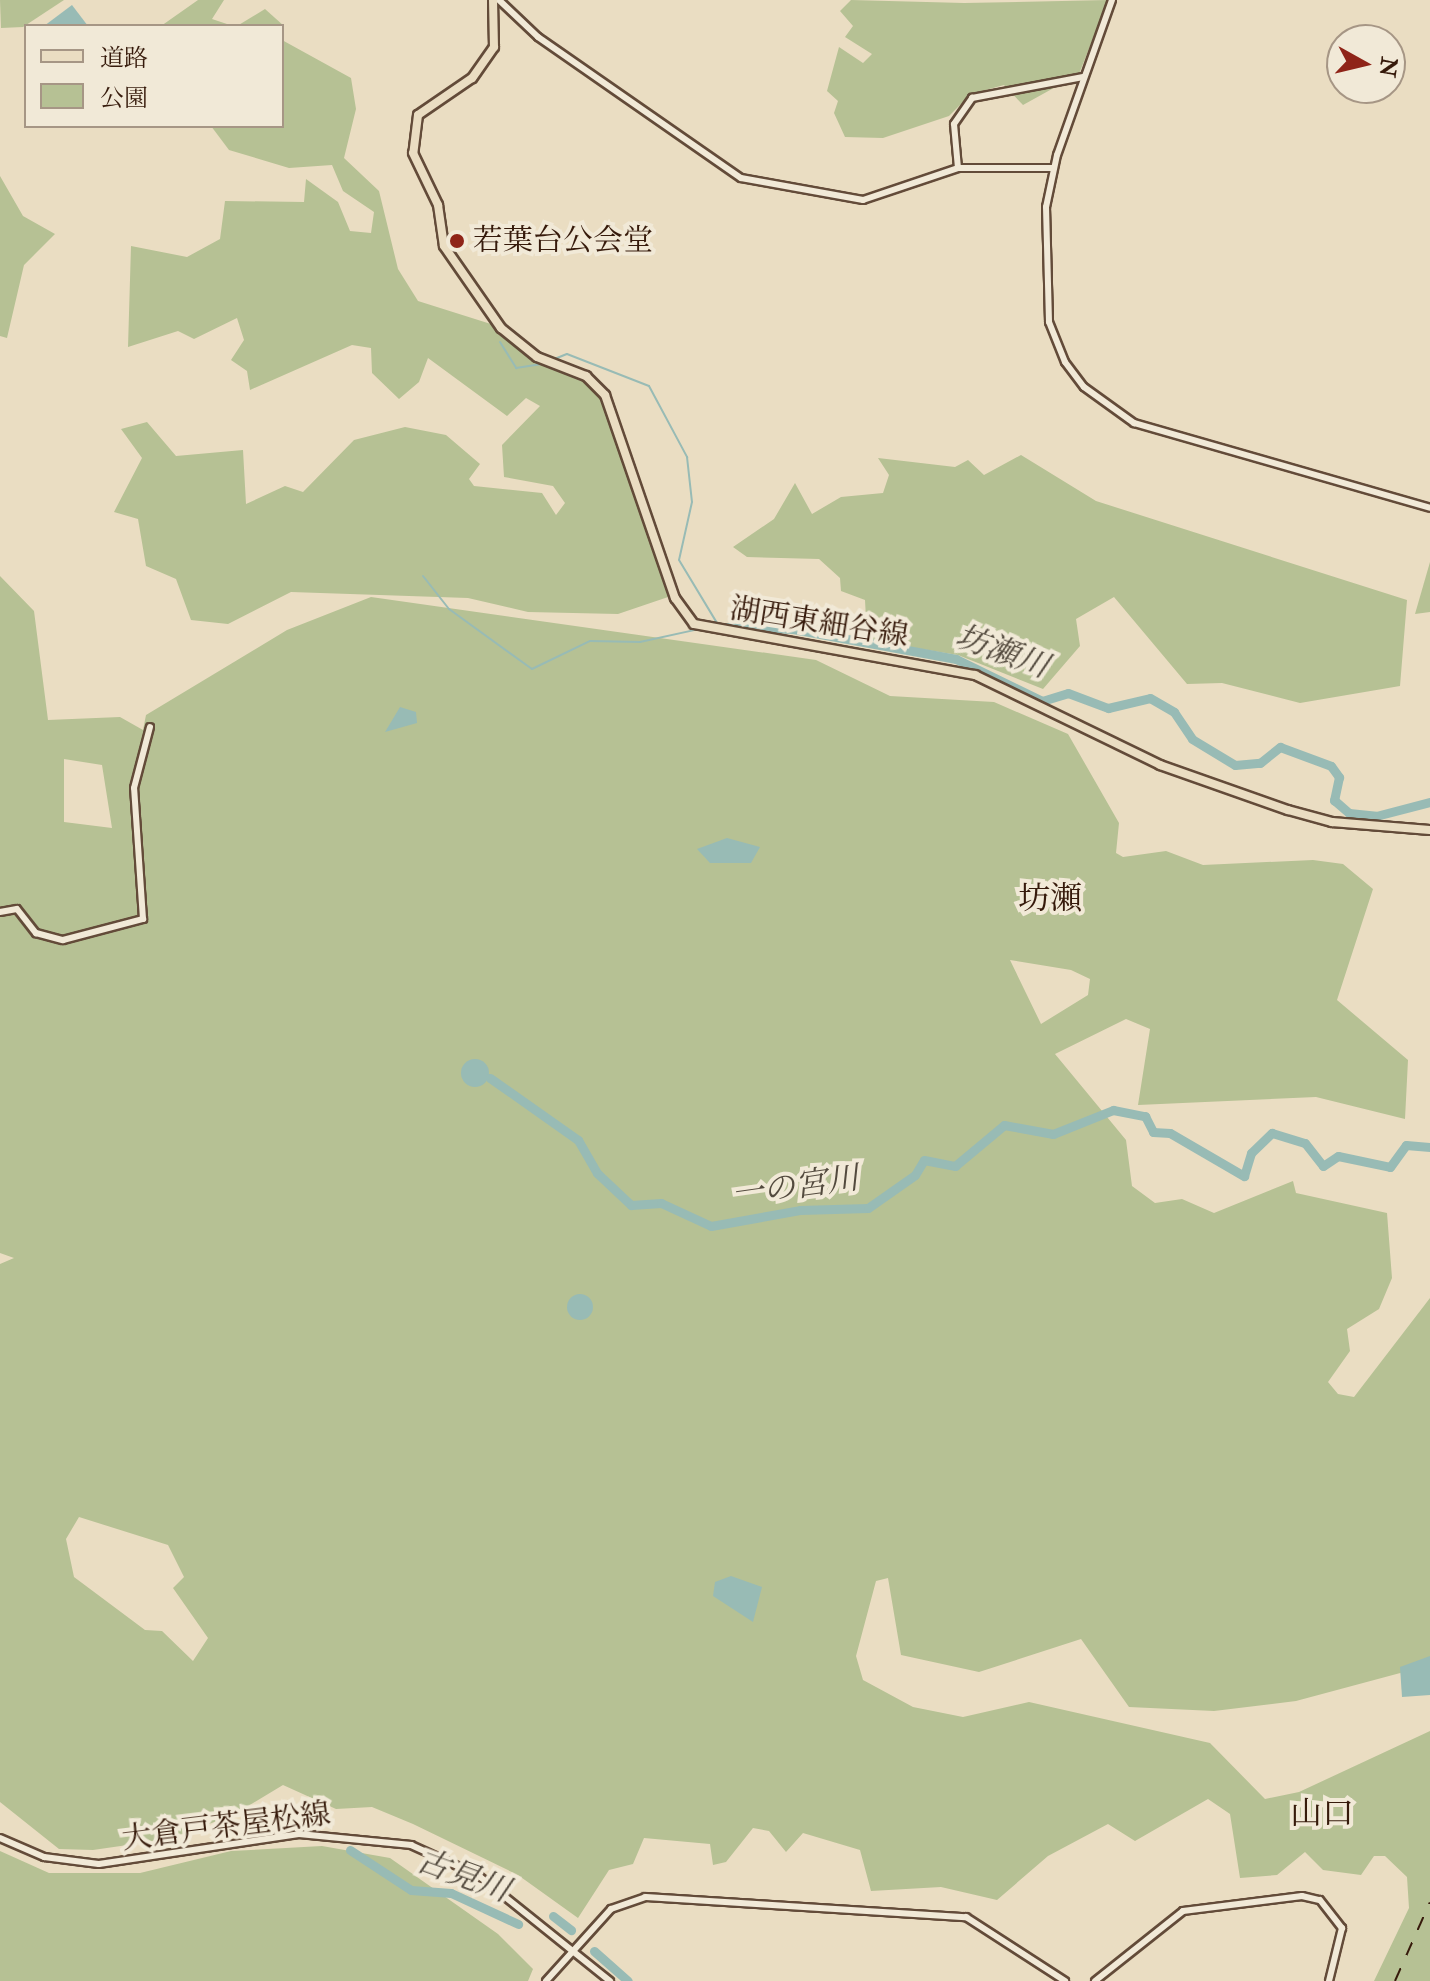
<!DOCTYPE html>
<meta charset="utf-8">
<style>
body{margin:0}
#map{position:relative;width:1430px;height:1981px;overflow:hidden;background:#eaddc2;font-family:"IM FELL Double Pica","Noto Serif JP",serif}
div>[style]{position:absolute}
.green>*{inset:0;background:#b6c194}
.water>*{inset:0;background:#98bbb5}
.round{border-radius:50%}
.stream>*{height:2px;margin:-1px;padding:0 1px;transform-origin:1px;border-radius:1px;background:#98bbb5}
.river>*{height:9px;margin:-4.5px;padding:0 4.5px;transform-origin:4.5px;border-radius:4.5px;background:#98bbb5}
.roads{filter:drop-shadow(2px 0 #634b39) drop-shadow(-2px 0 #634b39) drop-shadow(0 2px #634b39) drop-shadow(0 -2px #634b39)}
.minor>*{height:6px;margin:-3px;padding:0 3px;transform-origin:3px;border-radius:3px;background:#f1e9d7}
.major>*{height:8px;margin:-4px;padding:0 4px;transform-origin:4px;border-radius:4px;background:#eaddc2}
.rail>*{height:2px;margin-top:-1px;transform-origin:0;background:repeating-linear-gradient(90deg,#361a0b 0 14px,transparent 0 28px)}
.dots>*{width:22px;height:22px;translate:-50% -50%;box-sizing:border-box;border:4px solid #f1e9d7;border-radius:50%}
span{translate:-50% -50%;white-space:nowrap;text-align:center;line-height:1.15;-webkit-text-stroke:8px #f1e9d7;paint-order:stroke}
.poi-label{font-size:30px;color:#361a0b}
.left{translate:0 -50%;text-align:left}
.street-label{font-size:30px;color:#361a0b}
.water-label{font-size:32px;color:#534a3e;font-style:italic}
.neighbourhood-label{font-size:32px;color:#361a0b}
.legend{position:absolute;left:24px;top:24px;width:260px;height:104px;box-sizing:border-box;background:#f1e9d7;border:2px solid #a69685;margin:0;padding:10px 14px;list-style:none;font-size:24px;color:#361a0b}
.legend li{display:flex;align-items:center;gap:16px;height:40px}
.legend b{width:40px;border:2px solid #a69685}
.north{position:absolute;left:1326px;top:24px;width:80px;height:80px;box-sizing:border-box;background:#f1e9d7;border:2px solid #a69685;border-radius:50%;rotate:98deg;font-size:22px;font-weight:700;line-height:32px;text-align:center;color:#361a0b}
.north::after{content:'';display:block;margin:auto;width:28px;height:36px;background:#8f2418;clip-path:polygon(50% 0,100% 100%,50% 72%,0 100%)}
</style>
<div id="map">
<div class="green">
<div style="clip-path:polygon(0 0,64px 0,23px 27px,1px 28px)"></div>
<div style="clip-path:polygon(198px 0,224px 0,212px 19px,233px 26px,161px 26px)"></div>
<div style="clip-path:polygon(851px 0,964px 3px,1108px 0,1079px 74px,1023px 105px,1004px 85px,971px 94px,949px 116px,883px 138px,845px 137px,834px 113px,838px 101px,827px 91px,839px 47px,863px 63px,872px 54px,845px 37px,853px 26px,840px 11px)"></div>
<div style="clip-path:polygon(265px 9px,284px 26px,282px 30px,237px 26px)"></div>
<div style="clip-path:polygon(282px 40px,351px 78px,356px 109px,344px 158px,379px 191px,398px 269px,418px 301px,494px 325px,602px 392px,674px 595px,618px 614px,528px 612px,468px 598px,291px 592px,228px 624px,191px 620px,176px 579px,146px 566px,138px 519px,114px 512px,142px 458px,121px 429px,147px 422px,176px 456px,243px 450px,246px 504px,285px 486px,303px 492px,354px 440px,405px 427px,446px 435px,480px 464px,469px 479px,474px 486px,542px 493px,556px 515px,565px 503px,553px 486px,504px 477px,502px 445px,540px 406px,526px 398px,507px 416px,428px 358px,419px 382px,399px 399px,372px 373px,371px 348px,352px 345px,250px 390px,247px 371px,231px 360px,244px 340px,237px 318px,194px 339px,178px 331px,128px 347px,131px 246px,187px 257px,220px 239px,225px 201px,304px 202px,306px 179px,338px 202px,350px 231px,371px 233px,374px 212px,343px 191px,332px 165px,289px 168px,229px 150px,211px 126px,282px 126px)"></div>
<div style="clip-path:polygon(0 176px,23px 216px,55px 234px,24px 265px,7px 338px,0 336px)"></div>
<div style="clip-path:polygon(1021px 455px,1096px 501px,1407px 600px,1400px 686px,1300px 703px,1222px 683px,1187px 684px,1114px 597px,1076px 619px,1080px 646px,1043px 689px,958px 655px,873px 641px,867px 638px,865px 600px,841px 591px,840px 578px,819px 559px,747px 557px,733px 547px,774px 519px,795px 483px,812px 514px,841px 497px,883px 493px,889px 475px,878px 458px,955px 467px,968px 460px,984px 475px)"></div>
<div style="clip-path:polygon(1430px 562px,1430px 612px,1415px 614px)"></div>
<div style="clip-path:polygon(evenodd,0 576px,34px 611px,48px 720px,120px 717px,143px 730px,146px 715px,287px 630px,371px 597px,816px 660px,890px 696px,994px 702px,1068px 734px,1119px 823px,1116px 853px,1123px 857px,1166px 851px,1203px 865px,1313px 860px,1343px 864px,1373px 889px,1337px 1000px,1408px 1060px,1405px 1119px,1316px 1097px,1138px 1105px,1150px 1029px,1126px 1019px,1055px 1054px,1126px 1140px,1132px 1186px,1155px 1203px,1182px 1199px,1214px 1213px,1293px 1181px,1296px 1193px,1387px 1213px,1392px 1278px,1379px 1309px,1347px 1329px,1350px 1351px,1328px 1382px,1338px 1394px,1354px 1397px,1430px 1298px,1430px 1665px,1296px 1701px,1214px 1711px,1129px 1707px,1081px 1639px,979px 1672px,901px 1655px,888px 1578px,876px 1581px,856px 1656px,863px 1680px,913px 1707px,963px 1717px,1029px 1702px,1210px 1743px,1265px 1799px,1299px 1792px,1430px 1731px,1430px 1981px,1374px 1981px,1409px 1908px,1407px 1877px,1385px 1856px,1374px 1856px,1361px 1875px,1323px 1870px,1305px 1852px,1277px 1875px,1240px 1878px,1230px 1814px,1208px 1799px,1135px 1841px,1108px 1824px,1048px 1856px,997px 1900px,941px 1887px,871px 1891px,860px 1850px,803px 1833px,786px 1852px,769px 1831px,753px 1828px,726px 1862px,713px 1865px,710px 1844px,644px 1838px,633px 1864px,609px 1870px,578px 1918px,518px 1875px,413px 1824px,372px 1807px,336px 1809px,283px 1785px,233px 1815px,169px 1839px,93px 1850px,59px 1849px,0 1802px,0 1264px,14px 1258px,0 1253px,0 576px,64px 759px,102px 765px,112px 828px,64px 822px,64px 759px,0 576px,1010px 960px,1071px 970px,1090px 979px,1088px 995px,1041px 1024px,1010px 960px,0 576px,79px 1517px,168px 1545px,184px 1577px,173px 1588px,208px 1638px,193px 1661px,162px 1631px,145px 1630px,74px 1577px,66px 1539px,79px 1517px)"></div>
<div style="clip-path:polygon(322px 1846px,390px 1858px,498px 1934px,533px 1969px,528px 1981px,0 1981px,0 1851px,49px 1873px,140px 1873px,231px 1851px)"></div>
</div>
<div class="water">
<div style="clip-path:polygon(72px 5px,88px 26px,44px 26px)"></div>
<div style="clip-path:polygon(400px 707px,416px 712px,417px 723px,385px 732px)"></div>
<div style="clip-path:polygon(727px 838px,760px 847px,751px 863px,710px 863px,697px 849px)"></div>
<div class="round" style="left:461px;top:1059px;width:28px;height:28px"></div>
<div class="round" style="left:567px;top:1294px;width:26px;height:26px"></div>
<div style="clip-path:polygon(731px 1576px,762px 1587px,753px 1622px,713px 1596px,715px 1582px)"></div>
<div style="clip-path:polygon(1430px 1656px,1430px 1695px,1402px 1697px,1400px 1667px)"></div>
</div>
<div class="stream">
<div style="left:500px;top:342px;width:31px;rotate:58deg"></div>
<div style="left:516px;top:368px;width:31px;rotate:-9deg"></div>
<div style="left:552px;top:360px;width:16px;rotate:-22deg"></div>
<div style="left:567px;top:354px;width:88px;rotate:21.3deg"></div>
<div style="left:649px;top:386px;width:81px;rotate:61.8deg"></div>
<div style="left:687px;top:457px;width:45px;rotate:83.7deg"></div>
<div style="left:692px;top:502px;width:59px;rotate:102.6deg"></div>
<div style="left:679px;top:560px;width:74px;rotate:58.9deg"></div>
<div style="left:423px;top:576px;width:42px;rotate:51.8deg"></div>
<div style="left:449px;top:609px;width:102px;rotate:35.9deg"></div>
<div style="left:532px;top:669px;width:64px;rotate:-25.8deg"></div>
<div style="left:590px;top:641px;width:50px;rotate:1.1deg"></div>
<div style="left:640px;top:642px;width:60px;rotate:-12.4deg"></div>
</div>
<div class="river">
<div style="left:725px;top:627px;width:68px;rotate:1.7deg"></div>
<div style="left:793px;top:629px;width:166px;rotate:10.4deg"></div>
<div style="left:956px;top:659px;width:96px;rotate:26deg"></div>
<div style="left:1042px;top:701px;width:27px;rotate:-17deg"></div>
<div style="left:1068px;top:693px;width:43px;rotate:20.6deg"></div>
<div style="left:1108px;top:708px;width:43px;rotate:-13.4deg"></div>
<div style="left:1150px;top:698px;width:28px;rotate:30deg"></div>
<div style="left:1174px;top:712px;width:32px;rotate:56deg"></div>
<div style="left:1192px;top:739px;width:50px;rotate:31.2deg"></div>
<div style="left:1235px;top:765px;width:25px;rotate:-5deg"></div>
<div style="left:1260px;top:763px;width:26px;rotate:-39deg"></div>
<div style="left:1280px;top:747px;width:54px;rotate:20.4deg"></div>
<div style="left:1331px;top:766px;width:14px;rotate:54deg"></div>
<div style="left:1339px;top:777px;width:24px;rotate:102deg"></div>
<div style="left:1334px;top:800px;width:20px;rotate:41deg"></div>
<div style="left:1349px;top:813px;width:27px;rotate:6deg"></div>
<div style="left:1376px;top:816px;width:56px;rotate:-14.5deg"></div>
<div style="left:490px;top:1078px;width:108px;rotate:35.2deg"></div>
<div style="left:578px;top:1140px;width:38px;rotate:60deg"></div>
<div style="left:597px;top:1173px;width:47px;rotate:43.3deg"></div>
<div style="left:631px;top:1205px;width:30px;rotate:-4deg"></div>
<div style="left:661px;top:1203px;width:55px;rotate:24.7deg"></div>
<div style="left:711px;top:1226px;width:90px;rotate:-10.2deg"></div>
<div style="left:800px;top:1210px;width:68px;rotate:-1.7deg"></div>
<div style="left:868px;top:1208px;width:57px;rotate:-35.1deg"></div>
<div style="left:915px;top:1175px;width:17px;rotate:-59deg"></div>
<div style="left:924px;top:1160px;width:32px;rotate:11deg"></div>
<div style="left:955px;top:1166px;width:64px;rotate:-39.9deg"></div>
<div style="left:1004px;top:1125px;width:50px;rotate:10.4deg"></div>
<div style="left:1053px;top:1134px;width:65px;rotate:-21.8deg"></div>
<div style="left:1113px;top:1110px;width:33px;rotate:11deg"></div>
<div style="left:1145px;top:1116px;width:18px;rotate:63deg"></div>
<div style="left:1153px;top:1132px;width:17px;rotate:3deg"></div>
<div style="left:1170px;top:1133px;width:86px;rotate:30.2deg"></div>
<div style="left:1244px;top:1176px;width:24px;rotate:-73deg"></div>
<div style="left:1251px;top:1153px;width:29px;rotate:-44deg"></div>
<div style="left:1272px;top:1133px;width:34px;rotate:17deg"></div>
<div style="left:1305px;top:1143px;width:29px;rotate:52deg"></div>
<div style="left:1323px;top:1166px;width:18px;rotate:-34deg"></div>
<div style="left:1338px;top:1156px;width:53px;rotate:11.9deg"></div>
<div style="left:1390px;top:1167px;width:27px;rotate:-54deg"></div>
<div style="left:1406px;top:1145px;width:24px;rotate:5deg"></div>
<div style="left:350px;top:1850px;width:73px;rotate:33.3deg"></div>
<div style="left:411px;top:1890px;width:40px;rotate:4.3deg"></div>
<div style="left:451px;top:1893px;width:74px;rotate:24.8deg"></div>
<div style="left:553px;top:1916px;width:23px;rotate:38deg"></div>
<div style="left:594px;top:1951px;width:45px;rotate:41.4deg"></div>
</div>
<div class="roads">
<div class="minor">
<div style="left:499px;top:0;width:54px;rotate:43.5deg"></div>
<div style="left:538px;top:37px;width:247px;rotate:34.8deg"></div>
<div style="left:741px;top:178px;width:124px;rotate:10.2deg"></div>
<div style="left:863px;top:200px;width:100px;rotate:-18.6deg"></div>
<div style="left:958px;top:168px;width:95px"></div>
<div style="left:1112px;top:0;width:164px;rotate:109.5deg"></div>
<div style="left:1057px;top:155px;width:53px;rotate:101.9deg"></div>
<div style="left:1046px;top:207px;width:115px;rotate:88.5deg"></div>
<div style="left:1049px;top:322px;width:43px;rotate:68.2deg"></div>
<div style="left:1065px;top:362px;width:31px;rotate:53deg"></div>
<div style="left:1084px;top:387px;width:62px;rotate:35.8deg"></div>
<div style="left:1134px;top:423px;width:308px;rotate:16deg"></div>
<div style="left:958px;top:168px;width:44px;rotate:-95.2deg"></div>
<div style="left:954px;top:124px;width:32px;rotate:-55deg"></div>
<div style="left:972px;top:98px;width:113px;rotate:-10.7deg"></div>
<div style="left:0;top:912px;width:17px;rotate:-10deg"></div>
<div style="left:17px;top:909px;width:31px;rotate:52deg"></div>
<div style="left:36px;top:933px;width:28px;rotate:15deg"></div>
<div style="left:63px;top:940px;width:83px;rotate:-14.7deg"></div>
<div style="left:143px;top:919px;width:131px;rotate:-93.9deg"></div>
<div style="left:134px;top:788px;width:63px;rotate:-75.3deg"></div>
<div style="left:0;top:1838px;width:48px;rotate:23.4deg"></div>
<div style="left:44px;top:1857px;width:55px;rotate:7.3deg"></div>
<div style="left:99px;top:1864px;width:202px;rotate:-8.5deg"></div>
<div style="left:299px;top:1834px;width:113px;rotate:5.6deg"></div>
<div style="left:411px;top:1845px;width:75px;rotate:24.5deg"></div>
<div style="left:479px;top:1876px;width:168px;rotate:38.7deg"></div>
<div style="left:546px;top:1981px;width:97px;rotate:-47.9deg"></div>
<div style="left:611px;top:1909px;width:36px;rotate:-19deg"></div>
<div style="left:645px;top:1897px;width:322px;rotate:3.6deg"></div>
<div style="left:966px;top:1917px;width:118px;rotate:32.9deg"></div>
<div style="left:1095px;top:1981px;width:112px;rotate:-38.5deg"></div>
<div style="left:1183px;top:1911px;width:120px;rotate:-7.2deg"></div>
<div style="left:1302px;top:1896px;width:18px;rotate:13deg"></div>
<div style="left:1320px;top:1900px;width:36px;rotate:52deg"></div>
<div style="left:1342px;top:1928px;width:55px;rotate:103.8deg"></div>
</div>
<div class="major">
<div style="left:493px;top:0;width:47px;rotate:88.8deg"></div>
<div style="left:494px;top:47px;width:38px;rotate:125deg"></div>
<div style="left:472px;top:78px;width:65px;rotate:145.6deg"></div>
<div style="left:418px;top:115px;width:38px;rotate:97deg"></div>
<div style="left:413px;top:153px;width:58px;rotate:64.3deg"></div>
<div style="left:438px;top:205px;width:41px;rotate:81.7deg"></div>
<div style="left:444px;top:246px;width:100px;rotate:55.2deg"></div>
<div style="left:501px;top:328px;width:46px;rotate:38.9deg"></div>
<div style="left:537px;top:357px;width:53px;rotate:21.2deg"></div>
<div style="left:586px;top:376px;width:27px;rotate:45deg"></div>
<div style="left:605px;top:395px;width:215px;rotate:71deg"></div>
<div style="left:675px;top:598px;width:32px;rotate:54deg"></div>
<div style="left:694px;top:624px;width:286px;rotate:10.3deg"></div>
<div style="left:975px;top:675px;width:206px;rotate:25.9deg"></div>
<div style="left:1160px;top:765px;width:136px;rotate:19.4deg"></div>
<div style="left:1288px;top:810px;width:46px;rotate:15.3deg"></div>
<div style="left:1332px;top:822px;width:98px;rotate:4.7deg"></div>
</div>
</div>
<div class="rail">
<div style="left:1395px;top:1981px;width:86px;rotate:-66.1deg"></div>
</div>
<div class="dots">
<div style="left:457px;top:241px;background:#8f2418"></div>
</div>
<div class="poi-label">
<span class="left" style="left:473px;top:241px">若葉台公会堂</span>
</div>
<div class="street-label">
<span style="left:819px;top:623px;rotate:9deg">湖西東細谷線</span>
<span style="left:226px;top:1827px;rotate:-7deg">大倉戸茶屋松線</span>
</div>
<div class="water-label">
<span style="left:1002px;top:652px;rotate:20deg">坊瀬川</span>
<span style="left:795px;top:1187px;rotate:-8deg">一の宮川</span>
<span style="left:463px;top:1876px;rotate:20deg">古見川</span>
</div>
<div class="neighbourhood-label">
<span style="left:1050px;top:899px">坊瀬</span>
<span style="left:1322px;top:1814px">山口</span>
</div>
<ul class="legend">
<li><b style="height:10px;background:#eaddc2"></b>道路</li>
<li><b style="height:22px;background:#b6c194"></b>公園</li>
</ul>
<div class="north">N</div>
</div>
